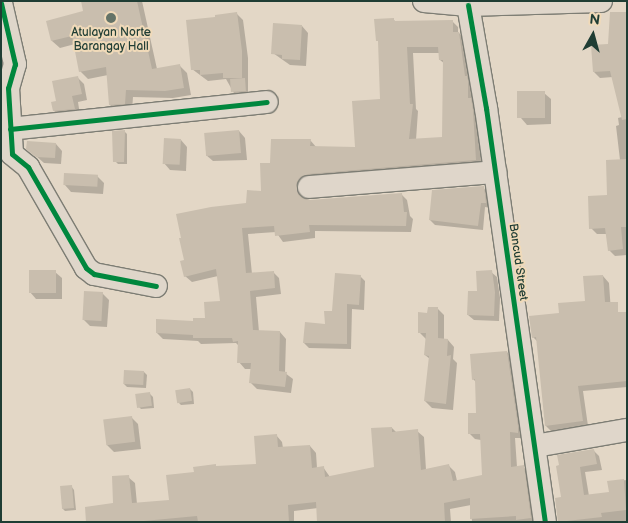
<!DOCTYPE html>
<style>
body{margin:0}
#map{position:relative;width:628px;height:523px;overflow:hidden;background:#e3d7c6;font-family:"Balsamiq Sans",sans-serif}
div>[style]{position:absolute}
.shadow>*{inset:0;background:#0003}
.building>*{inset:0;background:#c9beae;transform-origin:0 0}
.roads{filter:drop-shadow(1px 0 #7d7d74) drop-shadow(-1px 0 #7d7d74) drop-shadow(0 1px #7d7d74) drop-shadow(0 -1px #7d7d74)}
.minor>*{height:22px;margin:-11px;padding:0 11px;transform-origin:11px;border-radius:11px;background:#dfd6ca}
.cycleway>*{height:5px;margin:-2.5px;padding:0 2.5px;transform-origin:2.5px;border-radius:2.5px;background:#00873e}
.dots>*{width:14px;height:14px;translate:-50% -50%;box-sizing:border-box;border:2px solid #f0dab9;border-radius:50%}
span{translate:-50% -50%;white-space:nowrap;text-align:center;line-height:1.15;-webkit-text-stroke:4px #f0dab9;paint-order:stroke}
.poi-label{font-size:12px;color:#1f3d34}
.street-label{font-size:12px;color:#1f3d34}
.frame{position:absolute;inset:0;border:2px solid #1f3d34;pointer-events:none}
.north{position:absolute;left:568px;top:10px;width:50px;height:50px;-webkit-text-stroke:4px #f0dab9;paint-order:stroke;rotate:7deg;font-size:14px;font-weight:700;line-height:20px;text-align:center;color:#1f3d34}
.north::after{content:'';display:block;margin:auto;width:18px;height:22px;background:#1f3d34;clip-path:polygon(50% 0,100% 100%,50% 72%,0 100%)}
</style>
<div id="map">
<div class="shadow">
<div style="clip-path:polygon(83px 1px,142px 1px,157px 69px,180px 66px,187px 73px,191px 95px,173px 98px,133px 97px,132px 111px,117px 112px,110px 105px,108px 75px,88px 79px,80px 71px,75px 44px,60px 48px,52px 41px,47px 22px,85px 12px)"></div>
<div style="clip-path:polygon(236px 13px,243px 20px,248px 58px,248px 94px,235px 95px,226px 79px,208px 81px,192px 69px,217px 18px)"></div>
<div style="clip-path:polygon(627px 13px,627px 255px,615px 256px,609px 250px,607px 234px,597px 234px,591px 228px,608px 196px,620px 160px,616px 126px,619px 125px,618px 118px,622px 117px,613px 77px,600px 78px,594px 72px)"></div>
<div style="clip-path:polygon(evenodd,393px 19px,396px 22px,452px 21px,458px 27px,458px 32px,465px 39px,479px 117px,482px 166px,303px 189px,304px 198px,309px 201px,401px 194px,407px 200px,410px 216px,413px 219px,411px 232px,315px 231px,315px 238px,283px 242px,276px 232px,248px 234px,252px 274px,273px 272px,279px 278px,281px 294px,256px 297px,259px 332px,280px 332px,286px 339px,285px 373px,293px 379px,291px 393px,257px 389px,251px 383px,252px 369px,245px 369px,239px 362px,239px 346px,236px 343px,201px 344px,198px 341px,163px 339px,157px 333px,206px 319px,221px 302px,218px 276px,192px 282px,185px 276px,186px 261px,247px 204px,262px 193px,271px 164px,310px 140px,317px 148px,356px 148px,381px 101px,380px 43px,377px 40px,393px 19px,413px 53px,440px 53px,440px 60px,445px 64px,444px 138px,416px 140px,418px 111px,416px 109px,413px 53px)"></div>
<div style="clip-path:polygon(302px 26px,308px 33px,306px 66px,290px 65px,273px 53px)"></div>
<div style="clip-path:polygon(1px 55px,6px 75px,1px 87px)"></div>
<div style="clip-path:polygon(77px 77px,84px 84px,87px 100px,78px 102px,80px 115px,61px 117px,54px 111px,58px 102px)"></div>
<div style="clip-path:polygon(544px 93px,551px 99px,551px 124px,527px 125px,521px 118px)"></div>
<div style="clip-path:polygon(124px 131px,127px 134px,127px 164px,118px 164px,115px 161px)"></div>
<div style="clip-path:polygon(239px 131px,245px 138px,247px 160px,213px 161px,206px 155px)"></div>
<div style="clip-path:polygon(181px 140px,187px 147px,186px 171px,170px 170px,164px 163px)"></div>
<div style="clip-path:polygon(56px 144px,62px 151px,61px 164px,44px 163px,35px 155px)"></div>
<div style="clip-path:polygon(97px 176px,104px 183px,103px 194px,71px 192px,65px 185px)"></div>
<div style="clip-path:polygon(483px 188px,489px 193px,491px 208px,485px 207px,483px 230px,435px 225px,430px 220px)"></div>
<div style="clip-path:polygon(55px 272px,62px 278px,62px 299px,36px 299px,30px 292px)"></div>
<div style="clip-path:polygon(491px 272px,497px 277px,500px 298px,499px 321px,474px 320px,468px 315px)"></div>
<div style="clip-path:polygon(360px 276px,365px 281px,364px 310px,352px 309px,351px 349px,309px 348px,304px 343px,326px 326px)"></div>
<div style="clip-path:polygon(603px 276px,609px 283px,614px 356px,627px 334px,627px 387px,583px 391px,588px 426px,552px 432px,546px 426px,538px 342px,533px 337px,560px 314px,586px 302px)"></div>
<div style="clip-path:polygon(102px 293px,109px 300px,107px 327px,90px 326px,83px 319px)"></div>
<div style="clip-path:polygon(438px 309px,444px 315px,444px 340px,448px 340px,454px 347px,453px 359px,457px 363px,453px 410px,432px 408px,425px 401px,430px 359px,425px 355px,427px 340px,420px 333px,429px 314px)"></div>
<div style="clip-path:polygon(507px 352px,513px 359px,524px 438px,515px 438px,517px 467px,523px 467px,530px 473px,537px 522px,472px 522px,471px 505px,450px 509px,451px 522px,318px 522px,318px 508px,294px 511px,294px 522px,87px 522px,115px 504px,128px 477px,135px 483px,137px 504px,170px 501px,195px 473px,217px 467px,257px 466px,276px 435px,282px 442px,283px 448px,310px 446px,316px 453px,317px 468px,323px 467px,330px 477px,376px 468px,392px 428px,396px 432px,417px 431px,424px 437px,426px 470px,449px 466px,455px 472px,457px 481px,483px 476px,481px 440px,475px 439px,469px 433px,478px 415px,477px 383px,473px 379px)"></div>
<div style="clip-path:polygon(144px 372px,147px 375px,146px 388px,127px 387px,124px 384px)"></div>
<div style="clip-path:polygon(190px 389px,193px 392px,194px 404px,181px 405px,178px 402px)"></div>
<div style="clip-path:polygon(150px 394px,153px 397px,154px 408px,141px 409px,138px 406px)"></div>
<div style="clip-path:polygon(132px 418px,138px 424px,141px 449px,114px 452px,107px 445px)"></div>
<div style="clip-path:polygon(593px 450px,599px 456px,602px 470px,585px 472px,589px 496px,610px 493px,609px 482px,627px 480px,627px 522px,560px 522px,562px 498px,557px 467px)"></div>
<div style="clip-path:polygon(71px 486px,74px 490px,76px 510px,65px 511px,62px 508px)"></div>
</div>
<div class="building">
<div style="clip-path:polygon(81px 1px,137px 1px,152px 69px,180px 64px,184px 88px,165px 91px,126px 90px,125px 104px,109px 105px,106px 67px,79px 72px,72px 36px,51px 41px,46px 21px,83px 11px)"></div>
<div style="clip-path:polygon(237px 12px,242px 51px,242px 78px,223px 78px,223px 73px,200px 75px,200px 70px,191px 70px,186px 20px,215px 17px,215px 15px)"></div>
<div style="clip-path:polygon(610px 12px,627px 12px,627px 119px,622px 120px,610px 71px,593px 72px,591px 45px,608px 44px)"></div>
<div style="clip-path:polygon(evenodd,394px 18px,394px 21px,453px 20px,453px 32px,459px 32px,465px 76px,467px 76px,468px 80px,468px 98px,471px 98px,473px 110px,476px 160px,308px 174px,301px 177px,297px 182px,298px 194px,310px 200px,402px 193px,404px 212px,407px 212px,406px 226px,309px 225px,310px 232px,275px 236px,274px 226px,242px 228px,246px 273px,274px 271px,275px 288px,250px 291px,253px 330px,280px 331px,279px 371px,287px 372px,285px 387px,249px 383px,251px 363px,237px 363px,238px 341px,233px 342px,232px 338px,193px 338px,193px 335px,156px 333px,156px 319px,193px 321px,193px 318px,205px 318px,204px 302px,220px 301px,216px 269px,184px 277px,180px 261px,184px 260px,179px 238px,181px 238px,176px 214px,211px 207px,246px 203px,247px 190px,261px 191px,260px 163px,270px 163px,271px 139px,311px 139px,310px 146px,355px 147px,352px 101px,380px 99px,378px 41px,376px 41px,374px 19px,394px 18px,407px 47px,438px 47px,439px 60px,443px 60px,442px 137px,409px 139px,413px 104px,410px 104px,407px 47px)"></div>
<div style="clip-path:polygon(273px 23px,302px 25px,300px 60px,282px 59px,282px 55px,271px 54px)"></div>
<div style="clip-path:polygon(78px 76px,82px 94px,72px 96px,75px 109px,53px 111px,51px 102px,56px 101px,52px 81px)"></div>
<div style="left:245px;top:78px;width:13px;height:15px;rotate:86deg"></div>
<div style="left:545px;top:91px;width:27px;height:28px;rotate:90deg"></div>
<div style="clip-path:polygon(125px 130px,124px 162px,113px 162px,112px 131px)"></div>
<div style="left:239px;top:130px;width:23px;height:35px;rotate:85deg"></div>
<div style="left:164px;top:138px;width:17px;height:26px;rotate:3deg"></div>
<div style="clip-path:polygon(27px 141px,56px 143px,55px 158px,36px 157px,26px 149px)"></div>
<div style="clip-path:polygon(627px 159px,627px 227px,621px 227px,623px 249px,608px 251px,605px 228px,589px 229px,588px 196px,607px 195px,606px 160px)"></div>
<div style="left:64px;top:173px;width:34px;height:12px;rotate:3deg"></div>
<div style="clip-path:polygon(484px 186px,486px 203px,481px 203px,478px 226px,429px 220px,432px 190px)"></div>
<div style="left:29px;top:270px;width:27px;height:23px"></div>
<div style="clip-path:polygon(492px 270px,495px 292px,494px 316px,467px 315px,468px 291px,477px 291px,476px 271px)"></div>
<div style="clip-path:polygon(335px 273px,361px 275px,359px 305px,347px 304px,347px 344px,303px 343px,305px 322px,325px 324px,324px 311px,332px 311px)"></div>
<div style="clip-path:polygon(603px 275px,605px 302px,618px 302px,618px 312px,627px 312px,627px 381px,578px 386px,583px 421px,545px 426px,536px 337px,532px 338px,529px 316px,559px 313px,558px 303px,585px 301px,583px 276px)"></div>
<div style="left:84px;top:291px;width:19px;height:29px;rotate:3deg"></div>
<div style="clip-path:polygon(428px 307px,438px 307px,438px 338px,448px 339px,447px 356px,451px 355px,446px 404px,424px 401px,429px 356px,424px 355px,426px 333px,418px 333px,418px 312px,427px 313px)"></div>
<div style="clip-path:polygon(507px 351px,518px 426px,518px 433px,510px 432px,511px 467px,524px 465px,531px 518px,516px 520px,516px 516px,470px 519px,470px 498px,444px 503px,445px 522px,317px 522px,316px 502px,288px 505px,289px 522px,198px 522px,197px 516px,133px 522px,86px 522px,85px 507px,113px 503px,112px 476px,129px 475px,132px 503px,169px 500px,166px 475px,194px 472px,193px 467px,216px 464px,216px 466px,256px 464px,254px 436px,277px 434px,278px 447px,310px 445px,312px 468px,324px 466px,325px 477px,374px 467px,371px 428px,392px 427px,392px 432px,418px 429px,421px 470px,449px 464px,453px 481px,482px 475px,480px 434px,468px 434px,468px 413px,476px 413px,475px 379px,472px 380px,470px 354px)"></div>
<div style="left:124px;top:370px;width:20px;height:14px;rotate:3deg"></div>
<div style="left:190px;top:388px;width:13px;height:15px;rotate:81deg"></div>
<div style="left:150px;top:392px;width:14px;height:15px;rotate:82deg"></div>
<div style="left:132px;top:416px;width:26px;height:29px;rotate:83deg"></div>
<div style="clip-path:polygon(594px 449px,597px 464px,580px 467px,584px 495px,609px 492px,607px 481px,624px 479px,626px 510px,601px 513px,602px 517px,558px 522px,555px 498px,561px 497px,556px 466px,559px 465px,557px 455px)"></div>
<div style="left:72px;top:485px;width:23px;height:12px;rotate:85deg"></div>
</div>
<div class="roads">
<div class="minor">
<div style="left:424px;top:1px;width:44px;rotate:5.2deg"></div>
<div style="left:468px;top:5px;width:133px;rotate:-1.7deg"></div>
<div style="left:1px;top:3px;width:63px;rotate:77.1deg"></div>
<div style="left:15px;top:64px;width:25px;rotate:106deg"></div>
<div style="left:8px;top:88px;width:66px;rotate:86.5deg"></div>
<div style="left:12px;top:154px;width:21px;rotate:39deg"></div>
<div style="left:28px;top:167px;width:116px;rotate:60.1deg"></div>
<div style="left:86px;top:268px;width:10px;rotate:37deg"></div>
<div style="left:94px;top:274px;width:63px;rotate:11deg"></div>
<div style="left:468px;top:5px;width:105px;rotate:80.1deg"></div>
<div style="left:486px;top:108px;width:418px;rotate:81.9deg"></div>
<div style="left:10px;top:129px;width:258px;rotate:-6deg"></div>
<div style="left:309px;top:187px;width:187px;rotate:-4.6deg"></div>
<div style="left:535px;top:446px;width:93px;rotate:-9.9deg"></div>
</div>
</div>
<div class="cycleway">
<div style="left:1px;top:3px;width:63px;rotate:77.1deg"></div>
<div style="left:15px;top:64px;width:25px;rotate:106deg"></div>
<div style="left:8px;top:88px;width:66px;rotate:86.5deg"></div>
<div style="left:12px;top:154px;width:21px;rotate:39deg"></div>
<div style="left:28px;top:167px;width:116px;rotate:60.1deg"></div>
<div style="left:86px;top:268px;width:10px;rotate:37deg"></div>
<div style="left:94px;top:274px;width:63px;rotate:11deg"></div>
<div style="left:468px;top:5px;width:105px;rotate:80.1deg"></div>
<div style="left:486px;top:108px;width:418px;rotate:81.9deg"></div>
<div style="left:10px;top:129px;width:258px;rotate:-6deg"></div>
</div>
<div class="dots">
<div style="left:111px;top:18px;background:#647367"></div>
</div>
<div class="poi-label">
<span style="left:111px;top:40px">Atulayan Norte<br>Barangay Hall</span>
</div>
<div class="street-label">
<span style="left:518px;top:262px;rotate:82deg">Bancud Street</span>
</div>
<div class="frame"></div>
<div class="north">N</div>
</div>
